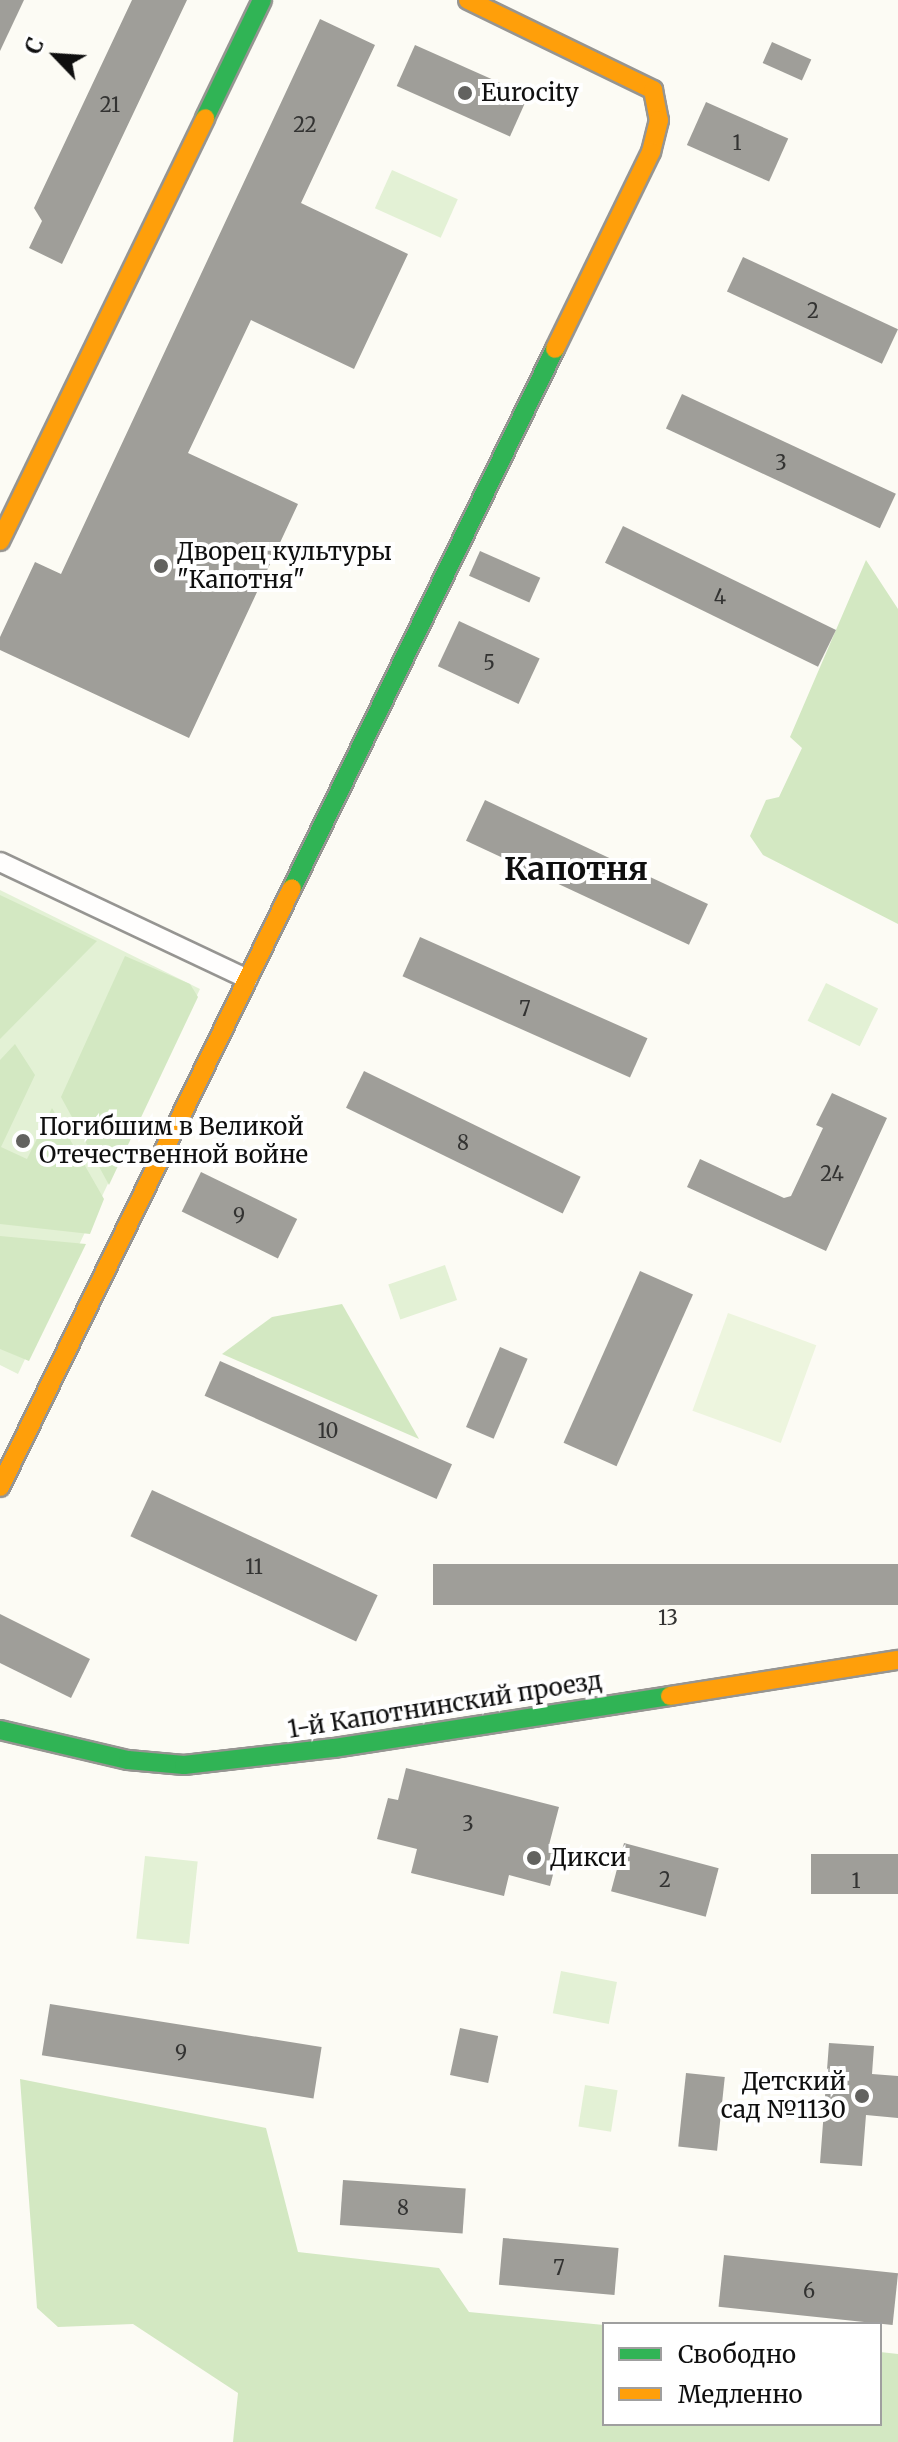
<!DOCTYPE html>
<meta charset="utf-8">
<style>
body{margin:0}
#map{position:relative;width:898px;height:2442px;overflow:hidden;background:#fcfbf4;font-family:Merriweather,serif}
div>[style]{position:absolute}
.green>*{inset:0;background:#e3f1d5;transform-origin:0 0}
.forest>*{inset:0;background:#d3e8c2}
.pitch>*{inset:0;background:#edf5de;transform-origin:0 0}
.building>*{inset:0;background:#9f9e99;transform-origin:0 0}
.roads{filter:drop-shadow(2px 0 #969592) drop-shadow(-2px 0 #969592) drop-shadow(0 2px #969592) drop-shadow(0 -2px #969592)}
.street>*{height:18px;margin:-9px;padding:0 9px;transform-origin:9px;border-radius:9px;background:#fffefd}
.fast>*{height:18px;margin:-9px;padding:0 9px;transform-origin:9px;border-radius:9px;background:#30b455}
.slow>*{height:18px;margin:-9px;padding:0 9px;transform-origin:9px;border-radius:9px;background:#ff9f0a}
.dots>*{width:22px;height:22px;translate:-50% -50%;box-sizing:border-box;border:4px solid #fff;border-radius:50%}
span{translate:-50% -50%;white-space:nowrap;text-align:center;line-height:1.15;-webkit-text-stroke:8px #fff;paint-order:stroke}
.number-label{font-size:20px;color:#333332}
.number-label span{-webkit-text-stroke-width:0}
.poi-label{font-size:24px;color:#0f0f0f}
.left{translate:0 -50%;text-align:left}
.right{translate:-100% -50%;text-align:right}
.street-label{font-size:24px;color:#0f0f0f}
.district-label{font-size:32px;color:#0f0f0f;font-weight:700}
.legend{position:absolute;left:602px;top:2322px;width:280px;height:104px;box-sizing:border-box;background:#fff;border:2px solid #9f9f9f;margin:0;padding:10px 14px;list-style:none;font-size:24px;color:#0f0f0f}
.legend li{display:flex;align-items:center;gap:16px;height:40px}
.legend b{width:40px;border:2px solid #9f9f9f}
.north{position:absolute;left:16px;top:16px;width:80px;height:80px;-webkit-text-stroke:6px #fff;paint-order:stroke;rotate:295deg;font-size:22px;font-weight:700;line-height:32px;text-align:center;color:#0f0f0f}
.north::after{content:'';display:block;margin:auto;width:28px;height:36px;background:#0f0f0f;clip-path:polygon(50% 0,100% 100%,50% 72%,0 100%)}
</style>
<div id="map">
<div class="green">
<div style="left:392px;top:170px;width:72px;height:42px;rotate:24deg"></div>
<div style="clip-path:polygon(0 890px,200px 989px,18px 1374px,0 1365px)"></div>
<div style="left:826px;top:983px;width:58px;height:42px;rotate:26deg"></div>
<div style="left:445px;top:1265px;width:37px;height:60px;rotate:71deg"></div>
<div style="left:145px;top:1856px;width:53px;height:83px;rotate:6deg"></div>
<div style="left:561px;top:1971px;width:57px;height:43px;rotate:11deg"></div>
<div style="left:585px;top:2085px;width:33px;height:42px;rotate:9deg"></div>
</div>
<div class="forest">
<div style="clip-path:polygon(866px 560px,898px 609px,898px 924px,763px 855px,750px 836px,766px 800px,779px 797px,802px 748px,790px 737px)"></div>
<div style="clip-path:polygon(0 895px,97px 941px,0 1039px)"></div>
<div style="clip-path:polygon(125px 956px,190px 984px,198px 997px,109px 1185px,61px 1097px)"></div>
<div style="clip-path:polygon(15px 1044px,35px 1075px,1px 1147px,27px 1159px,52px 1108px,104px 1199px,90px 1234px,0 1224px,0 1060px)"></div>
<div style="clip-path:polygon(0 1236px,86px 1244px,29px 1361px,0 1349px)"></div>
<div style="clip-path:polygon(342px 1304px,419px 1439px,222px 1354px,272px 1317px)"></div>
<div style="clip-path:polygon(20px 2079px,266px 2128px,298px 2252px,439px 2268px,469px 2312px,604px 2325px,604px 2424px,880px 2424px,880px 2352px,898px 2354px,898px 2442px,233px 2442px,238px 2393px,133px 2324px,58px 2327px,37px 2308px)"></div>
</div>
<div class="pitch">
<div style="left:728px;top:1313px;width:94px;height:104px;rotate:20deg"></div>
</div>
<div class="building">
<div style="clip-path:polygon(0 0,24px 0,0 51px)"></div>
<div style="clip-path:polygon(132px 0,187px 0,62px 264px,29px 248px,42px 221px,34px 208px)"></div>
<div style="clip-path:polygon(320px 19px,375px 45px,301px 203px,408px 254px,354px 369px,251px 320px,188px 453px,298px 504px,189px 738px,0 650px,0 637px,35px 562px,61px 574px)"></div>
<div style="left:772px;top:42px;width:43px;height:23px;rotate:24deg"></div>
<div style="left:415px;top:45px;width:124px;height:45px;rotate:24deg"></div>
<div style="left:706px;top:102px;width:90px;height:47px;rotate:24deg"></div>
<div style="left:743px;top:257px;width:171px;height:38px;rotate:25deg"></div>
<div style="left:682px;top:394px;width:236px;height:38px;rotate:25deg"></div>
<div style="left:623px;top:526px;width:237px;height:41px;rotate:26deg"></div>
<div style="left:480px;top:551px;width:66px;height:27px;rotate:24deg"></div>
<div style="left:459px;top:621px;width:89px;height:50px;rotate:25deg"></div>
<div style="left:485px;top:800px;width:246px;height:45px;rotate:25deg"></div>
<div style="left:420px;top:937px;width:249px;height:43px;rotate:24deg"></div>
<div style="left:364px;top:1071px;width:241px;height:41px;rotate:26deg"></div>
<div style="clip-path:polygon(832px 1093px,887px 1118px,826px 1251px,687px 1187px,700px 1159px,784px 1198px,791px 1196px,823px 1128px,816px 1125px)"></div>
<div style="left:201px;top:1172px;width:107px;height:44px;rotate:26deg"></div>
<div style="left:640px;top:1271px;width:58px;height:188px;rotate:24deg"></div>
<div style="left:500px;top:1347px;width:30px;height:87px;rotate:23deg"></div>
<div style="left:220px;top:1361px;width:254px;height:38px;rotate:24deg"></div>
<div style="left:152px;top:1490px;width:249px;height:51px;rotate:25deg"></div>
<div style="left:898px;top:1564px;width:41px;height:465px;rotate:90deg"></div>
<div style="clip-path:polygon(0 1614px,90px 1659px,71px 1698px,0 1663px)"></div>
<div style="clip-path:polygon(406px 1768px,559px 1807px,549px 1845px,560px 1848px,550px 1886px,509px 1875px,504px 1896px,411px 1873px,417px 1849px,377px 1839px,388px 1798px,398px 1800px)"></div>
<div style="left:624px;top:1843px;width:98px;height:50px;rotate:15deg"></div>
<div style="left:898px;top:1854px;width:40px;height:87px;rotate:90deg"></div>
<div style="left:50px;top:2004px;width:275px;height:52px;rotate:9deg"></div>
<div style="left:460px;top:2028px;width:39px;height:48px;rotate:12deg"></div>
<div style="clip-path:polygon(829px 2043px,874px 2046px,872px 2074px,898px 2076px,898px 2118px,866px 2115px,862px 2166px,820px 2163px)"></div>
<div style="left:686px;top:2073px;width:39px;height:74px;rotate:6deg"></div>
<div style="left:343px;top:2180px;width:123px;height:45px;rotate:4deg"></div>
<div style="left:503px;top:2238px;width:116px;height:47px;rotate:5deg"></div>
<div style="left:724px;top:2255px;width:175px;height:52px;rotate:6deg"></div>
</div>
<div class="roads">
<div class="street">
<div style="left:0;top:862px;width:274px;rotate:25.3deg"></div>
</div>
<div class="fast">
<div style="left:205px;top:118px;width:131px;rotate:-64.2deg"></div>
<div style="left:292px;top:888px;width:600px;rotate:-63.99deg"></div>
<div style="left:0;top:1730px;width:131px;rotate:13.2deg"></div>
<div style="left:128px;top:1760px;width:56px;rotate:5.1deg"></div>
<div style="left:184px;top:1765px;width:151px;rotate:-6.5deg"></div>
<div style="left:334px;top:1748px;width:340px;rotate:-8.8deg"></div>
</div>
<div class="slow">
<div style="left:468px;top:0;width:206px;rotate:25.9deg"></div>
<div style="left:653px;top:90px;width:31px;rotate:79deg"></div>
<div style="left:659px;top:120px;width:33px;rotate:104deg"></div>
<div style="left:651px;top:152px;width:219px;rotate:116deg"></div>
<div style="left:0;top:541px;width:470px;rotate:-64.1deg"></div>
<div style="left:0;top:1487px;width:666px;rotate:-64.01deg"></div>
<div style="left:670px;top:1696px;width:231px;rotate:-9deg"></div>
</div>
</div>
<div class="dots">
<div style="left:465px;top:93px;background:#62625f"></div>
<div style="left:161px;top:566px;background:#62625f"></div>
<div style="left:23px;top:1141px;background:#62625f"></div>
<div style="left:534px;top:1858px;background:#62625f"></div>
<div style="left:862px;top:2096px;background:#62625f"></div>
</div>
<div class="number-label">
<span style="left:110px;top:104px">21</span>
<span style="left:305px;top:124px">22</span>
<span style="left:737px;top:142px">1</span>
<span style="left:813px;top:310px">2</span>
<span style="left:781px;top:462px">3</span>
<span style="left:720px;top:596px">4</span>
<span style="left:489px;top:662px">5</span>
<span style="left:525px;top:1008px">7</span>
<span style="left:463px;top:1142px">8</span>
<span style="left:832px;top:1173px">24</span>
<span style="left:239px;top:1215px">9</span>
<span style="left:328px;top:1430px">10</span>
<span style="left:254px;top:1566px">11</span>
<span style="left:668px;top:1617px">13</span>
<span style="left:468px;top:1823px">3</span>
<span style="left:665px;top:1879px">2</span>
<span style="left:856px;top:1880px">1</span>
<span style="left:181px;top:2052px">9</span>
<span style="left:403px;top:2207px">8</span>
<span style="left:559px;top:2267px">7</span>
<span style="left:809px;top:2290px">6</span>
</div>
<div class="poi-label">
<span class="left" style="left:481px;top:93px">Eurocity</span>
<span class="left" style="left:177px;top:566px">Дворец культуры<br>"Капотня"</span>
<span class="left" style="left:39px;top:1141px">Погибшим в Великой<br>Отечественной войне</span>
<span class="left" style="left:550px;top:1858px">Дикси</span>
<span class="right" style="left:846px;top:2096px">Детский<br>сад №1130</span>
</div>
<div class="street-label">
<span style="left:445px;top:1705px;rotate:-9deg">1-й Капотнинский проезд</span>
</div>
<div class="district-label">
<span style="left:576px;top:869px">Капотня</span>
</div>
<ul class="legend">
<li><b style="height:10px;background:#30b455"></b>Свободно</li>
<li><b style="height:10px;background:#ff9f0a"></b>Медленно</li>
</ul>
<div class="north">С</div>
</div>
